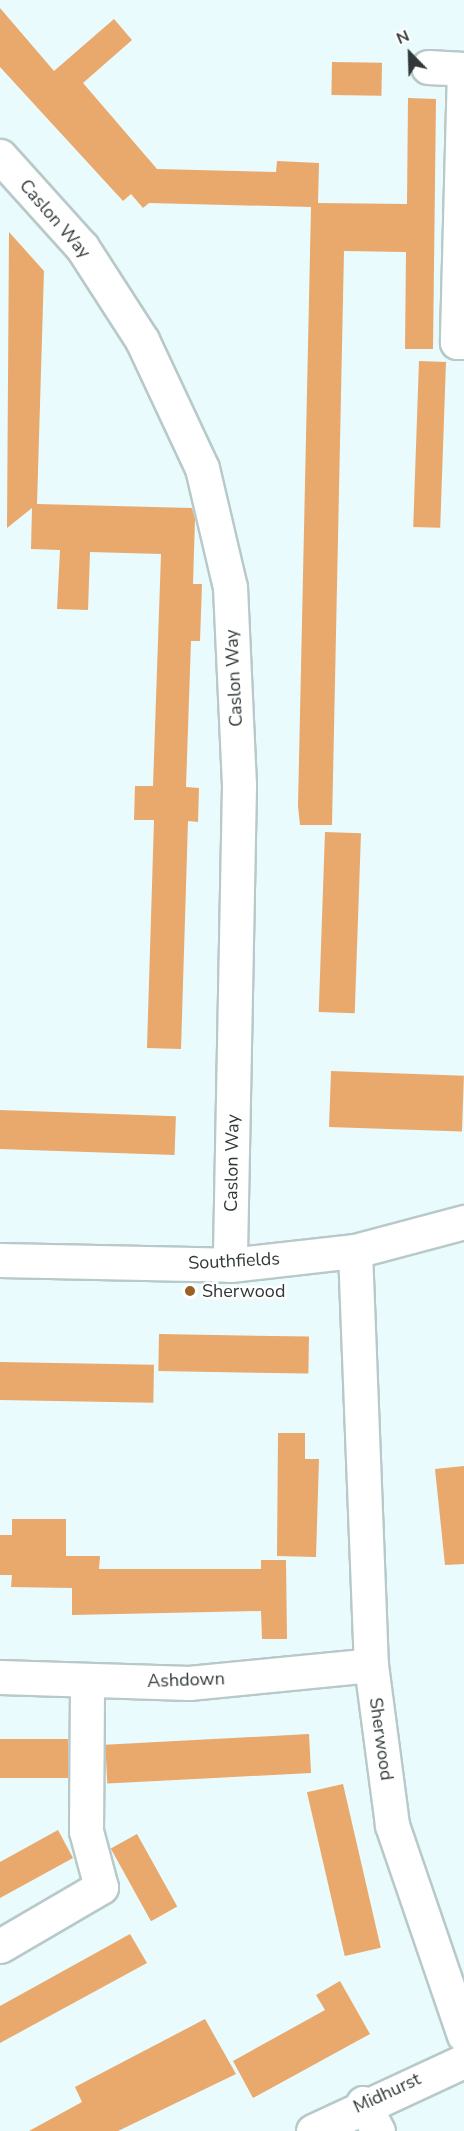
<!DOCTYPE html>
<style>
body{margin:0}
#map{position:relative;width:464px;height:2131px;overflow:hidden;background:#e9fbfc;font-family:"Nunito Sans",sans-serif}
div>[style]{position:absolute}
.building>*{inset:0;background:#e9a86c;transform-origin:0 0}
.roads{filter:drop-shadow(2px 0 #b8c9c9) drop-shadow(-2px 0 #b8c9c9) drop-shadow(0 2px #b8c9c9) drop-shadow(0 -2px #b8c9c9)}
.minor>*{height:33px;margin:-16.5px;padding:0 16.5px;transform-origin:16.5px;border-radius:16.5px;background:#fff}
.dots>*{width:16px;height:16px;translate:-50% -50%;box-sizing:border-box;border:3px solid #fff;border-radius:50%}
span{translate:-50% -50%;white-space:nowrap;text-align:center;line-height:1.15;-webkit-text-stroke:5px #fff;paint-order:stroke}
.street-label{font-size:18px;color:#313838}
.poi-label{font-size:18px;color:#313838}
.left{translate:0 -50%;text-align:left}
.north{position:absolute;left:380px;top:24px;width:60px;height:60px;-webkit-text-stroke:4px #fff;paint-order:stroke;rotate:337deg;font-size:16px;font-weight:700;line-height:24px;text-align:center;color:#313838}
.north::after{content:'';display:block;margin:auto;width:21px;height:27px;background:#313838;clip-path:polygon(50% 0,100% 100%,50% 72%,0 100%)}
</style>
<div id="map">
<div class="building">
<div style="clip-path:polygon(0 8px,54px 71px,114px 19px,132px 40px,83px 83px,157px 169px,276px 172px,277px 161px,319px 163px,318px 203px,407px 204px,408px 98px,436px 99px,433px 349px,405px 349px,406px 252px,344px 251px,332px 825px,300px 825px,298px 806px,311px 207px,149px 203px,143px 208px,131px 194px,123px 201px,0 67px)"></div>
<div style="left:332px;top:62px;width:50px;height:33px;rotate:1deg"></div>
<div style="clip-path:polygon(9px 232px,44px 271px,37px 504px,192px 508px,195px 519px,193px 584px,202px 584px,200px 641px,191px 641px,186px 787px,199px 788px,198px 822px,188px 821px,181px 1049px,147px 1048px,154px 820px,134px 820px,135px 786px,153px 786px,161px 554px,90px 552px,88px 610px,57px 609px,60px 550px,31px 549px,32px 508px,7px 528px)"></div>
<div style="left:419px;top:361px;width:27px;height:166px;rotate:2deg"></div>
<div style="left:325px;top:832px;width:36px;height:180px;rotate:2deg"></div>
<div style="left:331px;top:1071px;width:133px;height:56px;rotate:2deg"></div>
<div style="left:0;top:1110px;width:176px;height:39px;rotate:2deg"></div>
<div style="left:159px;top:1334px;width:150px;height:37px;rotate:1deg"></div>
<div style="left:0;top:1362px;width:154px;height:38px;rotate:1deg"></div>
<div style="clip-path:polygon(278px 1433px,305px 1433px,305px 1459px,319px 1459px,316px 1557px,277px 1556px)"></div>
<div style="clip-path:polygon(464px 1466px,464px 1564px,445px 1565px,435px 1469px)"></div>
<div style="clip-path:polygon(12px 1519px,66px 1519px,66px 1556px,100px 1556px,99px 1569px,261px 1569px,261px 1560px,286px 1560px,287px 1639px,262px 1639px,261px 1611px,72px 1615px,72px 1588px,11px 1587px,12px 1575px,0 1575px,0 1535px,12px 1535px)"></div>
<div style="left:309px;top:1734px;width:39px;height:204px;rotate:87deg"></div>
<div style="left:68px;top:1739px;width:39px;height:68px;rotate:90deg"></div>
<div style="left:343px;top:1784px;width:168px;height:37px;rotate:77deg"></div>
<div style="clip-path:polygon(58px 1830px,73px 1858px,0 1898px,0 1862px)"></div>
<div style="left:137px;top:1834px;width:83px;height:30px;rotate:61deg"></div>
<div style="clip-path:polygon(130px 1934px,147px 1963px,0 2043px,0 2006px)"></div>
<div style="clip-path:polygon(340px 1981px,370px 2034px,253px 2098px,233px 2061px,325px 2010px,316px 1995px)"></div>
<div style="clip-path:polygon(205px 2019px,236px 2074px,118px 2131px,29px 2131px,82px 2102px,75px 2087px)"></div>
</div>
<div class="roads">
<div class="minor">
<div style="left:428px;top:67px;width:36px;rotate:3deg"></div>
<div style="left:464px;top:69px;width:273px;rotate:91.5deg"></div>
<div style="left:457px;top:342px;width:7px"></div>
<div style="left:0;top:156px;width:122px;rotate:48deg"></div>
<div style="left:82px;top:247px;width:111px;rotate:57.2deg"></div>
<div style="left:142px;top:340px;width:141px;rotate:64.9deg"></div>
<div style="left:202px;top:468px;width:122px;rotate:76.8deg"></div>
<div style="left:230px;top:587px;width:198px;rotate:87.4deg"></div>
<div style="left:239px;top:785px;width:480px;rotate:91.1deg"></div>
<div style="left:355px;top:1251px;width:414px;rotate:87.8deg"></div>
<div style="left:371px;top:1665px;width:161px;rotate:82.5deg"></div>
<div style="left:392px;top:1825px;width:222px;rotate:71.1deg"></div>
<div style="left:0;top:1260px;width:230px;rotate:1.2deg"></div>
<div style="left:230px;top:1265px;width:126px;rotate:-6.4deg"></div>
<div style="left:355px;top:1251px;width:113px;rotate:-14.9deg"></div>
<div style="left:0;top:1677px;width:189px;rotate:1.8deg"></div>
<div style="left:189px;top:1683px;width:183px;rotate:-5.6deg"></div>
<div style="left:0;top:1946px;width:117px;rotate:-30.3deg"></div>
<div style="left:101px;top:1887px;width:58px;rotate:-105deg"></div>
<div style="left:86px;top:1831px;width:150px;rotate:-89.6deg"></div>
<div style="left:363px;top:2103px;width:32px;rotate:62deg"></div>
<div style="left:313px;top:2131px;width:166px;rotate:-24.9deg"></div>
</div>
</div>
<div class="dots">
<div style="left:190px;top:1291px;background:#9c6122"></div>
</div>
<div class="street-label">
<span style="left:55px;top:219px;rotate:49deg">Caslon Way</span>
<span style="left:234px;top:678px;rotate:-93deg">Caslon Way</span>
<span style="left:232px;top:1163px;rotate:-89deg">Caslon Way</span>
<span style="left:234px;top:1261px;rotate:-3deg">Southfields</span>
<span style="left:186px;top:1680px;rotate:-2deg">Ashdown</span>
<span style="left:381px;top:1739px;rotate:82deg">Sherwood</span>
<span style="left:387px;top:2093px;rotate:-25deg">Midhurst</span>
</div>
<div class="poi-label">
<span class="left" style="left:202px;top:1291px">Sherwood</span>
</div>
<div class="north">N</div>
</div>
